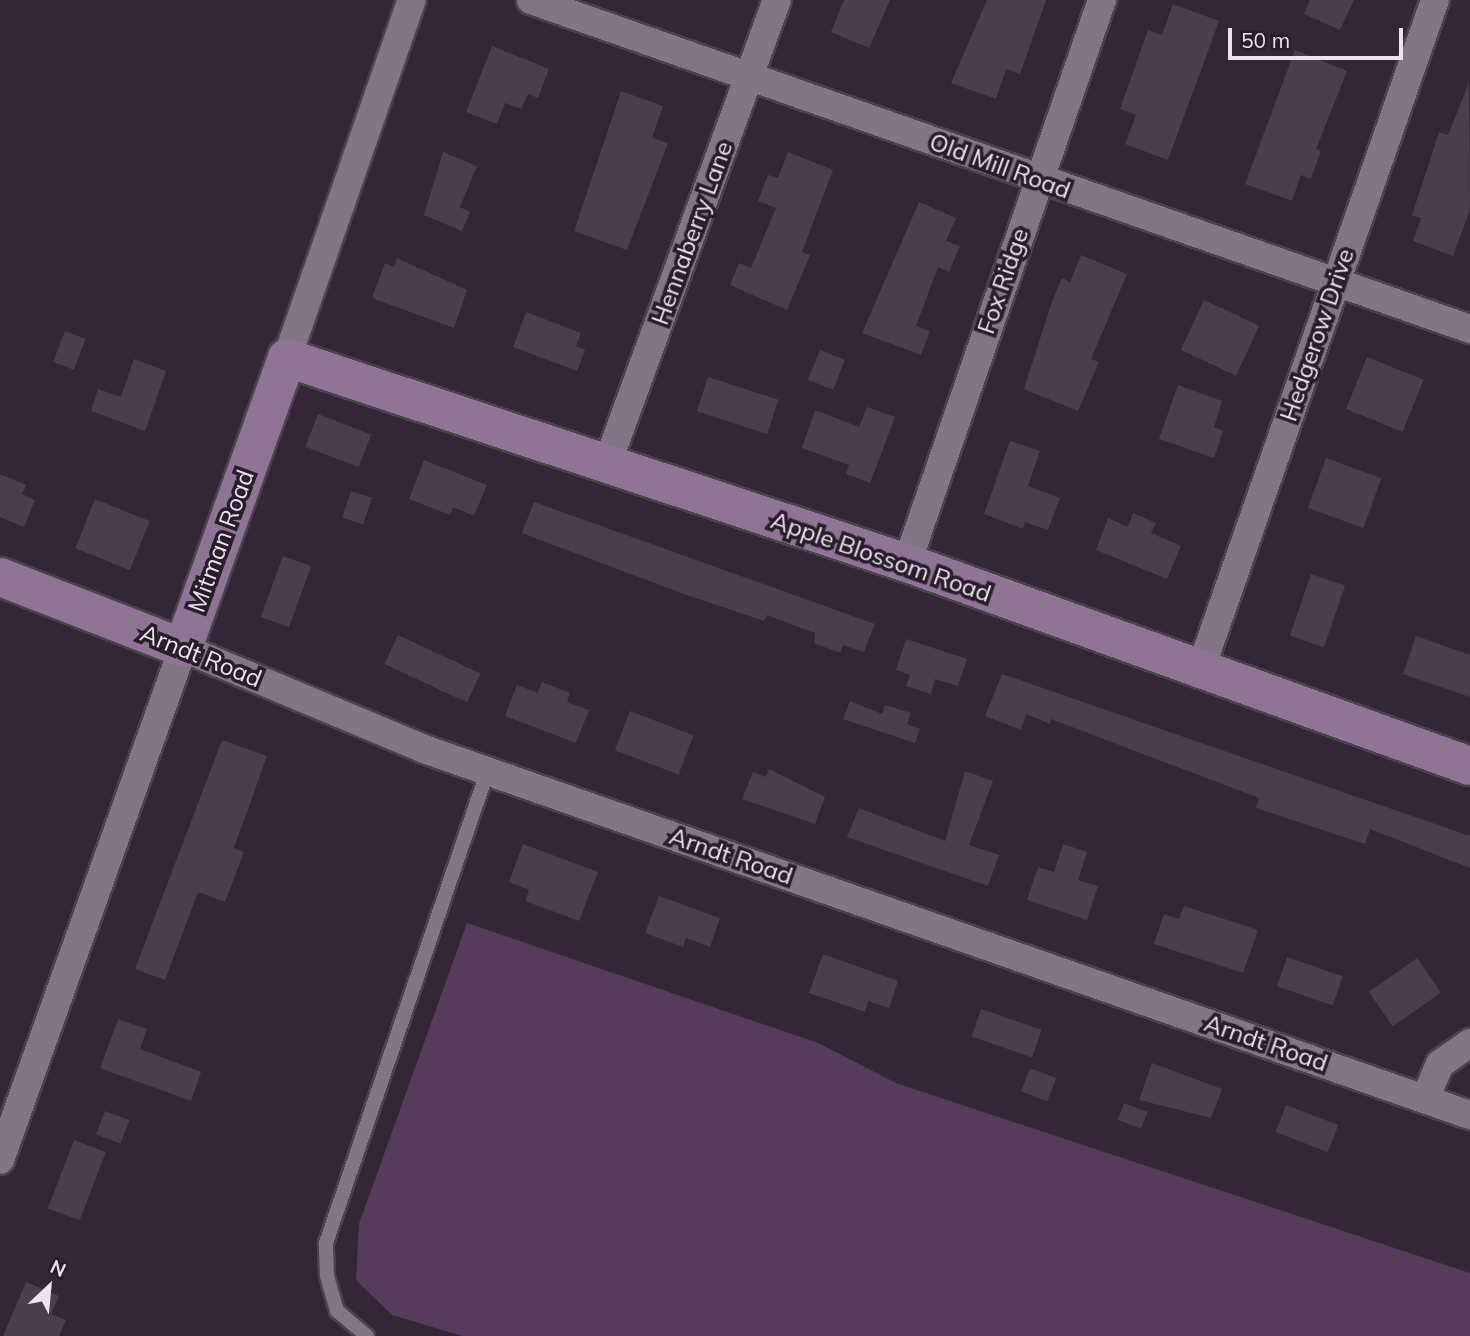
<!DOCTYPE html>
<style>
body{margin:0}
#map{position:relative;width:1470px;height:1336px;overflow:hidden;background:#332635;font-family:Mulish,sans-serif}
div>[style]{position:absolute}
.green>*{inset:0;background:#573b5d}
.building>*{inset:0;background:#4b3d4d;transform-origin:0 0}
.roads{filter:drop-shadow(2px 0 #4c424f) drop-shadow(-2px 0 #4c424f) drop-shadow(0 2px #4c424f) drop-shadow(0 -2px #4c424f)}
.lane>*{height:14px;margin:-7px;padding:0 7px;transform-origin:7px;border-radius:7px;background:#837486}
.street>*{height:28px;margin:-14px;padding:0 14px;transform-origin:14px;border-radius:14px;background:#837486}
.secondary>*{height:38px;margin:-19px;padding:0 19px;transform-origin:19px;border-radius:19px;background:#8f7495}
span{translate:-50% -50%;white-space:nowrap;text-align:center;line-height:1.15;-webkit-text-stroke:7px #291c2b;paint-order:stroke}
.street-label{font-size:24px;color:#ebe3ed}
.north{position:absolute;left:14px;top:1252px;width:70px;height:70px;-webkit-text-stroke:5px #291c2b;paint-order:stroke;rotate:26deg;font-size:19px;font-weight:700;line-height:28px;text-align:center;color:#ebe3ed}
.north::after{content:'';display:block;margin:auto;width:24px;height:32px;background:#ebe3ed;clip-path:polygon(50% 0,100% 100%,50% 72%,0 100%)}
.scale{position:absolute;left:1228px;top:28px;width:175px;height:32px;box-sizing:border-box;border:4px solid #ebe3ed;border-top:0;padding-left:9px;font-size:21px;line-height:24px;white-space:nowrap;color:#ebe3ed;-webkit-text-stroke:5px #291c2b;paint-order:stroke}
</style>
<div id="map">
<div class="green">
<div style="clip-path:polygon(467px 923px,818px 1043px,896px 1083px,1470px 1273px,1470px 1336px,462px 1336px,392px 1315px,356px 1280px,359px 1224px)"></div>
</div>
<div class="building">
<div style="clip-path:polygon(844px 0,890px 0,869px 48px,831px 32px)"></div>
<div style="clip-path:polygon(987px 0,1046px 0,1020px 74px,1006px 69px,996px 99px,951px 83px)"></div>
<div style="clip-path:polygon(1310px 0,1354px 0,1340px 30px,1304px 14px)"></div>
<div style="clip-path:polygon(1173px 4px,1219px 21px,1168px 160px,1125px 144px,1136px 115px,1120px 109px,1148px 30px,1162px 35px)"></div>
<div style="clip-path:polygon(492px 46px,549px 69px,538px 98px,528px 94px,521px 109px,505px 103px,497px 124px,466px 112px)"></div>
<div style="clip-path:polygon(1295px 50px,1347px 71px,1316px 149px,1321px 151px,1311px 179px,1301px 175px,1292px 201px,1245px 184px)"></div>
<div style="clip-path:polygon(1469px 83px,1470px 210px,1453px 256px,1413px 241px,1421px 218px,1412px 215px,1439px 132px,1448px 135px)"></div>
<div style="clip-path:polygon(621px 91px,663px 106px,652px 138px,668px 143px,627px 250px,574px 231px)"></div>
<div style="clip-path:polygon(443px 152px,477px 166px,460px 207px,470px 212px,462px 231px,424px 215px)"></div>
<div style="clip-path:polygon(788px 152px,833px 170px,802px 252px,810px 255px,787px 310px,730px 285px,739px 263px,751px 268px,776px 208px,758px 201px,768px 175px,778px 178px)"></div>
<div style="clip-path:polygon(919px 202px,956px 218px,946px 241px,960px 246px,949px 272px,938px 267px,916px 326px,930px 331px,921px 355px,862px 333px)"></div>
<div style="clip-path:polygon(1081px 255px,1127px 274px,1091px 359px,1099px 362px,1078px 411px,1024px 389px,1051px 304px,1062px 278px,1070px 282px)"></div>
<div style="clip-path:polygon(397px 258px,467px 290px,454px 328px,372px 298px,385px 263px,394px 267px)"></div>
<div style="left:1204px;top:300px;width:61px;height:55px;rotate:25deg"></div>
<div style="clip-path:polygon(526px 312px,581px 333px,576px 346px,585px 350px,577px 371px,513px 347px)"></div>
<div style="left:65px;top:331px;width:22px;height:33px;rotate:21deg"></div>
<div style="left:820px;top:350px;width:27px;height:32px;rotate:22deg"></div>
<div style="left:1367px;top:357px;width:61px;height:56px;rotate:22deg"></div>
<div style="clip-path:polygon(134px 359px,166px 371px,145px 431px,91px 411px,98px 389px,121px 397px)"></div>
<div style="left:708px;top:377px;width:74px;height:36px;rotate:18deg"></div>
<div style="clip-path:polygon(1178px 385px,1222px 401px,1214px 427px,1223px 431px,1214px 458px,1159px 439px)"></div>
<div style="clip-path:polygon(867px 407px,895px 417px,870px 483px,846px 474px,849px 465px,802px 448px,815px 410px,859px 427px)"></div>
<div style="left:318px;top:414px;width:57px;height:35px;rotate:21deg"></div>
<div style="clip-path:polygon(1010px 441px,1040px 451px,1028px 486px,1060px 498px,1048px 530px,1025px 522px,1023px 529px,984px 514px)"></div>
<div style="left:1326px;top:458px;width:59px;height:53px;rotate:20deg"></div>
<div style="clip-path:polygon(424px 460px,487px 485px,474px 516px,453px 507px,450px 515px,409px 499px)"></div>
<div style="clip-path:polygon(0 474px,26px 485px,22px 494px,35px 500px,24px 527px,0 517px)"></div>
<div style="left:351px;top:491px;width:22px;height:28px;rotate:18deg"></div>
<div style="left:95px;top:499px;width:59px;height:53px;rotate:22deg"></div>
<div style="clip-path:polygon(534px 502px,875px 624px,864px 652px,843px 645px,840px 653px,814px 643px,815px 633px,767px 615px,764px 621px,681px 593px,522px 533px)"></div>
<div style="clip-path:polygon(1133px 513px,1156px 523px,1151px 533px,1181px 546px,1167px 579px,1096px 550px,1108px 518px,1128px 527px)"></div>
<div style="left:283px;top:556px;width:30px;height:65px;rotate:20deg"></div>
<div style="left:1311px;top:574px;width:36px;height:65px;rotate:19deg"></div>
<div style="left:398px;top:635px;width:91px;height:32px;rotate:25deg"></div>
<div style="clip-path:polygon(1416px 636px,1470px 655px,1470px 697px,1403px 674px)"></div>
<div style="clip-path:polygon(906px 639px,967px 659px,958px 686px,935px 679px,931px 694px,906px 686px,910px 675px,896px 670px)"></div>
<div style="clip-path:polygon(1002px 674px,1470px 836px,1470px 868px,1370px 829px,1365px 844px,1256px 808px,1259px 798px,1051px 719px,1050px 724px,1026px 714px,1021px 730px,985px 716px)"></div>
<div style="clip-path:polygon(542px 682px,570px 693px,567px 702px,589px 710px,576px 743px,505px 716px,517px 685px,538px 693px)"></div>
<div style="clip-path:polygon(850px 701px,882px 714px,885px 705px,911px 713px,907px 724px,920px 729px,915px 743px,843px 719px)"></div>
<div style="left:630px;top:711px;width:68px;height:42px;rotate:21deg"></div>
<div style="clip-path:polygon(222px 740px,267px 756px,234px 848px,244px 852px,225px 902px,198px 892px,165px 980px,135px 969px)"></div>
<div style="clip-path:polygon(769px 769px,825px 797px,815px 824px,742px 799px,753px 772px,766px 777px)"></div>
<div style="clip-path:polygon(965px 771px,993px 781px,969px 845px,999px 855px,988px 886px,847px 837px,859px 808px,945px 841px)"></div>
<div style="clip-path:polygon(523px 844px,598px 872px,579px 921px,525px 901px,529px 890px,509px 882px)"></div>
<div style="clip-path:polygon(1063px 844px,1087px 852px,1078px 880px,1098px 886px,1087px 920px,1027px 900px,1038px 867px,1054px 872px)"></div>
<div style="clip-path:polygon(659px 896px,720px 918px,710px 947px,686px 938px,683px 947px,645px 933px)"></div>
<div style="clip-path:polygon(1184px 906px,1258px 930px,1243px 973px,1154px 944px,1164px 914px,1179px 919px)"></div>
<div style="clip-path:polygon(823px 954px,898px 981px,889px 1008px,868px 1001px,865px 1012px,809px 993px)"></div>
<div style="left:1287px;top:957px;width:59px;height:31px;rotate:19deg"></div>
<div style="left:1417px;top:958px;width:42px;height:59px;rotate:55deg"></div>
<div style="left:981px;top:1009px;width:64px;height:29px;rotate:19deg"></div>
<div style="clip-path:polygon(118px 1019px,147px 1029px,140px 1049px,201px 1072px,191px 1101px,100px 1068px)"></div>
<div style="clip-path:polygon(1152px 1063px,1222px 1089px,1211px 1118px,1139px 1100px)"></div>
<div style="left:1030px;top:1068px;width:28px;height:25px;rotate:21deg"></div>
<div style="left:1124px;top:1103px;width:25px;height:18px;rotate:21deg"></div>
<div style="left:1286px;top:1105px;width:56px;height:29px;rotate:21deg"></div>
<div style="left:105px;top:1111px;width:26px;height:25px;rotate:21deg"></div>
<div style="left:74px;top:1140px;width:34px;height:73px;rotate:21deg"></div>
<div style="clip-path:polygon(26px 1282px,59px 1296px,51px 1314px,66px 1320px,59px 1336px,3px 1336px)"></div>
</div>
<div class="roads">
<div class="lane">
<div style="left:367px;top:1336px;width:39px;rotate:-140deg"></div>
<div style="left:337px;top:1311px;width:36px;rotate:-106deg"></div>
<div style="left:327px;top:1276px;width:33px;rotate:-92deg"></div>
<div style="left:326px;top:1243px;width:500px;rotate:-71.1deg"></div>
</div>
<div class="street">
<div style="left:531px;top:0;width:995px;rotate:19.31deg"></div>
<div style="left:287px;top:358px;width:379px;rotate:-70.8deg"></div>
<div style="left:606px;top:467px;width:497px;rotate:-69.9deg"></div>
<div style="left:907px;top:563px;width:596px;rotate:-70.9deg"></div>
<div style="left:1200px;top:671px;width:711px;rotate:-70.7deg"></div>
<div style="left:1425px;top:1099px;width:38px;rotate:-67deg"></div>
<div style="left:1440px;top:1064px;width:37px;rotate:-35deg"></div>
<div style="left:0;top:1160px;width:544px;rotate:-70.33deg"></div>
<div style="left:183px;top:648px;width:261px;rotate:22.7deg"></div>
<div style="left:424px;top:749px;width:1108px;rotate:19.29deg"></div>
</div>
<div class="secondary">
<div style="left:0;top:577px;width:196px;rotate:21.2deg"></div>
<div style="left:183px;top:648px;width:308px;rotate:-70.3deg"></div>
<div style="left:287px;top:358px;width:653px;rotate:18.3deg"></div>
<div style="left:907px;top:563px;width:598px;rotate:19.83deg"></div>
</div>
</div>
<div class="street-label">
<span style="left:1000px;top:166px;rotate:20deg">Old Mill Road</span>
<span style="left:692px;top:233px;rotate:-70deg">Hennaberry Lane</span>
<span style="left:1003px;top:281px;rotate:-71deg">Fox Ridge</span>
<span style="left:1317px;top:335px;rotate:-71deg">Hedgerow Drive</span>
<span style="left:221px;top:541px;rotate:-70deg">Mitman Road</span>
<span style="left:881px;top:557px;rotate:19deg">Apple Blossom Road</span>
<span style="left:201px;top:656px;rotate:22deg">Arndt Road</span>
<span style="left:731px;top:856px;rotate:19deg">Arndt Road</span>
<span style="left:1266px;top:1043px;rotate:19deg">Arndt Road</span>
</div>
<div class="north">N</div>
<div class="scale">50 m</div>
</div>
